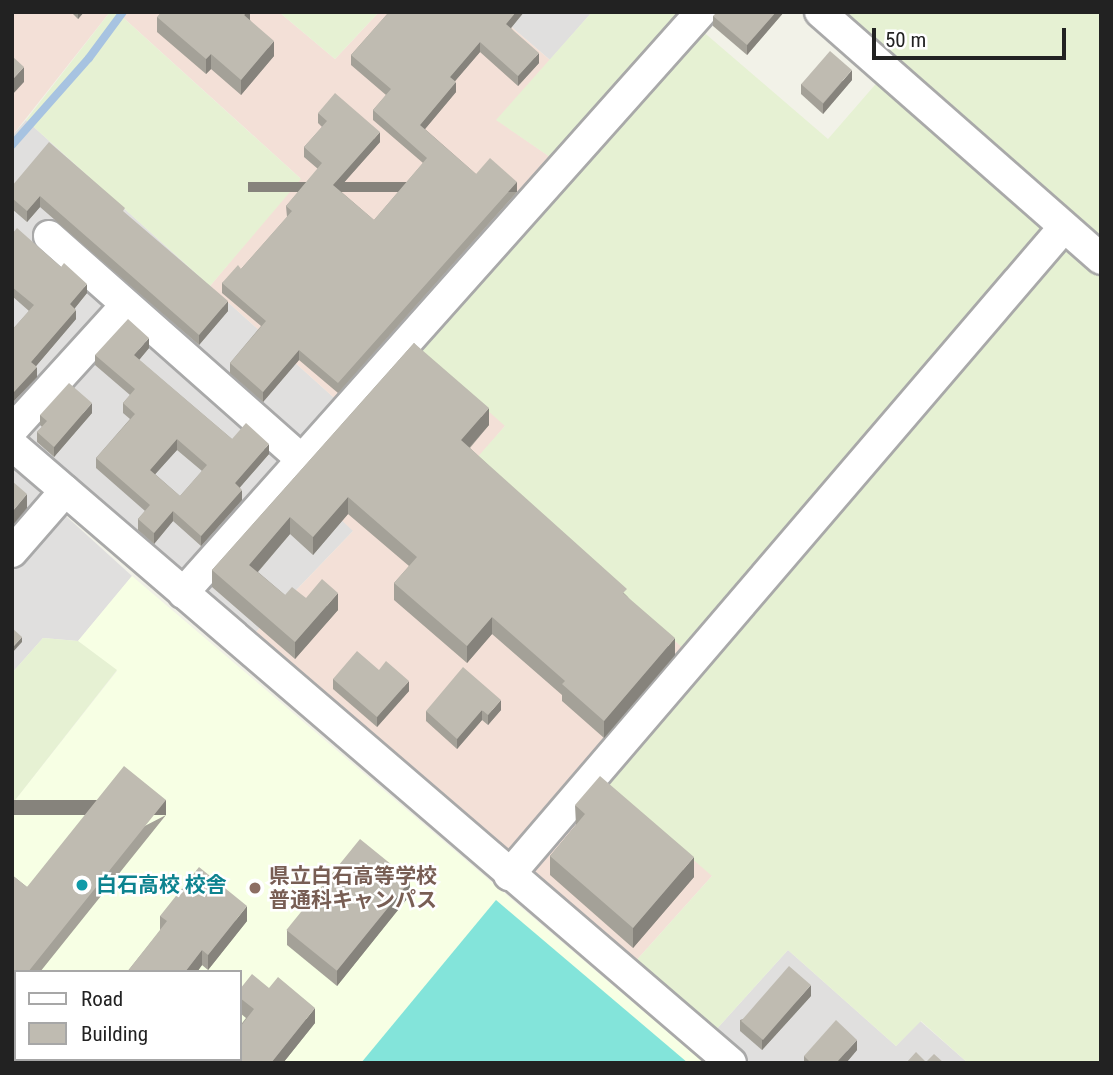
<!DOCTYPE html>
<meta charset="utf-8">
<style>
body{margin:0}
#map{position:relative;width:1113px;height:1075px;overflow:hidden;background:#f2f2e8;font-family:"Roboto Condensed","Noto Sans JP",sans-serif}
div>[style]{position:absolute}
.residential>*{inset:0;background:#e0dfde}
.commercial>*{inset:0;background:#f3e0d7}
.education>*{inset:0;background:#f7ffe4}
.farmland>*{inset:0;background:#e6f1d3}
.pitch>*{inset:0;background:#83e4da}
.stream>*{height:8px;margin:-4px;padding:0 4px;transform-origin:4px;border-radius:4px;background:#a7c3e1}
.roads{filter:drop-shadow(2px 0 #a9a9a9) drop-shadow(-2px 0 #a9a9a9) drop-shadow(0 2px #a9a9a9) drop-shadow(0 -2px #a9a9a9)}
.minor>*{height:30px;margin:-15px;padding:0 15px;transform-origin:15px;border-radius:15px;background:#fff}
.wall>*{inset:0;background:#a4a198}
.shaded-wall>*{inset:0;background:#86837c;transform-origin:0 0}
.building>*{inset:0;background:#bfbbb1;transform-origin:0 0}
.dots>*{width:19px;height:19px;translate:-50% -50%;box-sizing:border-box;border:4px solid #fff;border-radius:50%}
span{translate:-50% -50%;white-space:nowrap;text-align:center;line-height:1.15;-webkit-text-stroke:5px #fff;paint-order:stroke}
.education-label{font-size:21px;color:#785e54;font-weight:700}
.left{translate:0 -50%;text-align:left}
.culture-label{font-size:21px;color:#0d838f;font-weight:700}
.frame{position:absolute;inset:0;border:14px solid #222;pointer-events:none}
.legend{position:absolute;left:14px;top:970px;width:228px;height:91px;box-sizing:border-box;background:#fff;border:2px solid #a7a7a7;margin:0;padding:9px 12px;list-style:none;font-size:21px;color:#222}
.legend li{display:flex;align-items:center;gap:14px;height:35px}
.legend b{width:35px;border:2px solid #a7a7a7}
.scale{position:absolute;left:872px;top:28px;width:194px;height:32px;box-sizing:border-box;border:4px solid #222;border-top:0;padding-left:9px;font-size:21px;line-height:24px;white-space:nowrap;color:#222;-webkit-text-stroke:5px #fff;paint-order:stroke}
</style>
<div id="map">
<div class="residential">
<div style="clip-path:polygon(494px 12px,592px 12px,550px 60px)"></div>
<div style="clip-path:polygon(26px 120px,352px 414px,354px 530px,252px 636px,12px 424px,12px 136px)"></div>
<div style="clip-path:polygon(12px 467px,132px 576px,78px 641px,43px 638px,12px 673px)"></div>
<div style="clip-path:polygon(788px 950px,896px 1046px,920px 1021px,968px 1063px,750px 1063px,714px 1032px)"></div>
</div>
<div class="commercial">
<div style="clip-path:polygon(12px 12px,110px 12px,12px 136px)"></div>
<div style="clip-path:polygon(117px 12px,279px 12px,335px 59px,379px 12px,494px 12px,550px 60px,497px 120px,569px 170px,505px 426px,475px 461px,703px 666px,712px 876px,634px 963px,252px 636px,353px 531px,296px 477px,352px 414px,210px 286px,300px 178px)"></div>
</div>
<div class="education">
<div style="clip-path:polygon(evenodd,132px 576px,704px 1063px,12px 1063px,12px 804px,117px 671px,78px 641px,132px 576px,16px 972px,240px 972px,240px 1059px,16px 1059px,16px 972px)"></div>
</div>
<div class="farmland">
<div style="clip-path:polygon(110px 12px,117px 12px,301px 179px,210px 286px,26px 120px)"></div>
<div style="clip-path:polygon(279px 12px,379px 12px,335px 59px)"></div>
<div style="clip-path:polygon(592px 12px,713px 12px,700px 29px,828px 139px,894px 63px,838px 12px,1101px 12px,1101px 1063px,968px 1063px,921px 1021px,896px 1046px,788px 950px,714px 1032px,634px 963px,712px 876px,605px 783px,703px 666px,474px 461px,505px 426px,414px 345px,569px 170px,496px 120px)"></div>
<div style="clip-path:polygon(43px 638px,78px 641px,117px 670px,12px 804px,12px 673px)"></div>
</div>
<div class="pitch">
<div style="clip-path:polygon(496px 900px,688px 1063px,361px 1063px)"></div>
</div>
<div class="stream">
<div style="left:12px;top:145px;width:116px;rotate:-48.5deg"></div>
<div style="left:89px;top:58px;width:57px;rotate:-53.5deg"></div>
</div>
<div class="roads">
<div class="minor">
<div style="left:820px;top:12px;width:374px;rotate:41.3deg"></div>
<div style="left:49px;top:236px;width:338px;rotate:41.5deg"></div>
<div style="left:12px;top:430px;width:168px;rotate:-47.7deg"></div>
<div style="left:12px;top:445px;width:948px;rotate:40.68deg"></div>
<div style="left:12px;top:552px;width:81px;rotate:-49deg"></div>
<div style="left:183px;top:593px;width:778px;rotate:-48.28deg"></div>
<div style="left:509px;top:875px;width:853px;rotate:-49.42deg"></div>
</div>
</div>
<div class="wall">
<div style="clip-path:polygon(71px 12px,84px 12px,78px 19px)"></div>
<div style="clip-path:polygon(250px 12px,250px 20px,274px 56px,241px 95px,211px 69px,206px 74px,157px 32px,157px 17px)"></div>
<div style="clip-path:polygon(389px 12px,524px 12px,511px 28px,539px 63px,518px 86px,480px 52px,455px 81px,456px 92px,425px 129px,476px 174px,517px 192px,338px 393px,299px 360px,263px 402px,230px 373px,230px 363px,261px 326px,222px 293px,222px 283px,241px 269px,287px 217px,286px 206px,318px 169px,304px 157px,304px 147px,322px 127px,318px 123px,318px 113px,380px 142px,338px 189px,374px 220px,423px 163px,373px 120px,373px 110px,386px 95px,351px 65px,351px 55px)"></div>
<div style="clip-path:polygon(784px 12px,747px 55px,713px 26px,713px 16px)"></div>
<div style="clip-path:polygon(852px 80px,823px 114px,801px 94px,801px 84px)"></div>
<div style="clip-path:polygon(12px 186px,125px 214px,228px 311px,199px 345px,40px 207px,27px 222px,12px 209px)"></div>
<div style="clip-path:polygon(12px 234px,87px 293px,75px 308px,76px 319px,36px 366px,37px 377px,13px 402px,12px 401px,12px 330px,29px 311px,12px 296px)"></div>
<div style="clip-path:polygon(414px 343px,489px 425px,470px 448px,627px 596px,675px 655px,604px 738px,562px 701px,562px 695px,492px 634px,467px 663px,394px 600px,394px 583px,409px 566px,348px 514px,313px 555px,290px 534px,258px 572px,285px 595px,306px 598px,338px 610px,295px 659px,212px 587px,212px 570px)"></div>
<div style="clip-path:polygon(evenodd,149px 348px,139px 360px,232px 439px,269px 454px,240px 487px,242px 500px,201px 546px,173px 521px,154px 544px,138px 530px,138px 519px,145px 511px,96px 468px,96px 458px,130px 419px,123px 413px,123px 403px,130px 395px,95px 365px,95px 355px,149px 348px,177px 450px,202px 471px,180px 496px,155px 474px,177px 450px)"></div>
<div style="clip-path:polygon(92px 413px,54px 457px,37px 442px,37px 432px,42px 427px,40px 425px,40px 415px)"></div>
<div style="clip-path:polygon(379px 670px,409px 691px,377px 727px,333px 689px,333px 679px)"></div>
<div style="clip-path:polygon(501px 710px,488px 725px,482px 720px,457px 749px,426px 721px,426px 711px)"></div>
<div style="clip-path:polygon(575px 805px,694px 877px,633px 948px,550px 875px,550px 856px,576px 825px)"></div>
<div style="clip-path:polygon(166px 815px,40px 972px,16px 972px,16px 991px,12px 988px,12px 875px,27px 887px)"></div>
<div style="clip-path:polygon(410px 895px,337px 986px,287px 945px,287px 930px)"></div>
<div style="clip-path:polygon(160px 916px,247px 921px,208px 970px,202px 965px,197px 972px,127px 972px,160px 931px)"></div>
<div style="clip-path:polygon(240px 989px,315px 1023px,283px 1063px,211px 1063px,246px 1018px,240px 1013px)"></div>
<div style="clip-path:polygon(811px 996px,762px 1050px,740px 1031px,740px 1020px)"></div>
<div style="clip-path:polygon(857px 1050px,846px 1063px,804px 1063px,804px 1056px)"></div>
<div style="clip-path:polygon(97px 1059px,126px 1059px,123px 1063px,101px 1063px)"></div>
</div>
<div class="shaded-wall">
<div style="clip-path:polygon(78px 12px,84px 12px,78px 19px)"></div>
<div style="clip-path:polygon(247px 12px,250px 12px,250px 24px,244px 15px)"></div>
<div style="clip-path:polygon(516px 12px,524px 12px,506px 34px,506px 24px)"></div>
<div style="clip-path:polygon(776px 12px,784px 12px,747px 55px,747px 45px)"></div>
<div style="clip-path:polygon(274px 41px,274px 56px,241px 95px,241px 80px)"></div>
<div style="clip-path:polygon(480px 42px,480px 52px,450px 87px,450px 77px)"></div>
<div style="clip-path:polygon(539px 53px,539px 63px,518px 86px,518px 76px)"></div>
<div style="clip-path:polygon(211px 54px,211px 69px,206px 74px,206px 59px)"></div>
<div style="clip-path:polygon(24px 67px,24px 82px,12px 95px,12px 80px)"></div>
<div style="clip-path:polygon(852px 70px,852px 80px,823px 114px,823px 104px)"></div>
<div style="clip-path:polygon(456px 82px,456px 92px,420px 135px,420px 125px)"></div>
<div style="clip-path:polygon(380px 132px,380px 142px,333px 195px,333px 185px)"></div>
<div style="left:517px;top:182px;width:10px;height:269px;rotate:90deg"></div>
<div style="clip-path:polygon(40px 196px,40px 207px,27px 222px,27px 211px)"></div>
<div style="clip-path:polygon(87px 284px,87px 293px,70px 314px,70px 304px)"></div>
<div style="clip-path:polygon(228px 301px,228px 311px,199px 345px,199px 335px)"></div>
<div style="clip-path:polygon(76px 310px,76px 319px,31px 372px,31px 362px)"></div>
<div style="clip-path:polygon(149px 338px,149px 348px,134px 366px,134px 355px)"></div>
<div style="clip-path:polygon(299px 350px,299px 360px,263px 402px,263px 392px)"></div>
<div style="clip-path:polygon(37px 367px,37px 377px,13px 402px,13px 393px)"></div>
<div style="clip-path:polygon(92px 403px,92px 413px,54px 457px,54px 447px)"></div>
<div style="clip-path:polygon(489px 408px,489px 425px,461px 457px,461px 440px)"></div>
<div style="clip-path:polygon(177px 439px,177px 450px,150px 480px,150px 470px)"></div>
<div style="clip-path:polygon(269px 444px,269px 454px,235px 493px,235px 483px)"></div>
<div style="clip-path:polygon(242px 490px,242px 500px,201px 546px,201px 536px)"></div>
<div style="clip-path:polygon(27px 494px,27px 508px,12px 526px,12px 512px)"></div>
<div style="clip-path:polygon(348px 497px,348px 514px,313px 555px,313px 537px)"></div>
<div style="clip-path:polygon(173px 511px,173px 521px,154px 544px,154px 533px)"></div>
<div style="clip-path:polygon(290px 517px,290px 534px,249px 582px,249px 565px)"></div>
<div style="clip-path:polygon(338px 593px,338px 610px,295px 659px,295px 642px)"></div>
<div style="clip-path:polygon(492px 617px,492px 634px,467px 663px,467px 646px)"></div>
<div style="clip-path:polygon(22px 637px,22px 642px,12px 653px,12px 648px)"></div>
<div style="clip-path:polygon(675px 638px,675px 655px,604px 738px,604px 721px)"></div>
<div style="clip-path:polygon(409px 681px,409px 691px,377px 727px,377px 717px)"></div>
<div style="clip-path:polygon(501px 700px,501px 710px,488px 725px,488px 715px)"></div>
<div style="clip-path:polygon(482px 710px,482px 720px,457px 749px,457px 739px)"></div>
<div style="left:166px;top:800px;width:15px;height:221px;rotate:90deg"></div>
<div style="clip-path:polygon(694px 857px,694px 877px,633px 948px,633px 928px)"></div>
<div style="clip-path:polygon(410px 880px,410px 895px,337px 986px,337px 970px)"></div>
<div style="clip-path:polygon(247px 906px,247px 921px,208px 970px,208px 955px)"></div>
<div style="clip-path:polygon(202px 950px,202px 965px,197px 972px,185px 972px)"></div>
<div style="clip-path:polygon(811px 985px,811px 996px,762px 1050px,762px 1040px)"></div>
<div style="clip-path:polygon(315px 1008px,315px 1023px,283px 1063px,271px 1063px)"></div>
<div style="clip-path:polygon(857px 1040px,857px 1050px,846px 1063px,836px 1063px)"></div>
<div style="clip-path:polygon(115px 1059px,126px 1059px,123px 1063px,115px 1063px)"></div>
</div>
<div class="building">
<div style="clip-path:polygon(161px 12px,247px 12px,244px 15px,274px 41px,241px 80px,211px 54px,206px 59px,157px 17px)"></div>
<div style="clip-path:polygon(389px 12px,516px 12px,506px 24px,539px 53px,518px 76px,480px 42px,450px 77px,456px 82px,420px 125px,476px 174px,490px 158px,517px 182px,338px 383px,299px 350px,263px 392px,230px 363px,266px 321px,222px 283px,238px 265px,241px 269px,292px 211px,286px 206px,322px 163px,304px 147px,327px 121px,318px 113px,335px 93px,380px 132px,333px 185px,374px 220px,427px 158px,373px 110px,391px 89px,351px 55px)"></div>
<div style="clip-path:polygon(717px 12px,776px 12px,747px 45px,713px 16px)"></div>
<div style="left:830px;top:51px;width:29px;height:44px;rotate:41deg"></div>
<div style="clip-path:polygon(12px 56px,24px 67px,12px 80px)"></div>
<div style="clip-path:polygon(49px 142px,125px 208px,123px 211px,228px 301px,199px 335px,40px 196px,27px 211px,12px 198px,12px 186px)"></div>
<div style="clip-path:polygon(17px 228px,61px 267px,64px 263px,87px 284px,70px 304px,76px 310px,31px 362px,37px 367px,13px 393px,12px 392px,12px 330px,34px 305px,12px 287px,12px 234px)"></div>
<div style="clip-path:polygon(evenodd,128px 319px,149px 338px,134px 355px,232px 439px,246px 423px,269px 444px,235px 483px,242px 490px,201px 536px,173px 511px,154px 533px,138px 519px,150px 505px,96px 458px,135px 414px,123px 403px,135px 389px,95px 355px,128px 319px,177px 439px,207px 465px,180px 496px,150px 470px,177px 439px)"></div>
<div style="clip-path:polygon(414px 343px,489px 408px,461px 440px,627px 589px,623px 593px,675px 638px,604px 721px,562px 684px,565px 681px,492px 617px,467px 646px,394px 583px,417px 557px,348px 497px,313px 537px,290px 517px,249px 565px,285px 595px,292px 587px,306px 598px,322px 579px,338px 593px,295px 642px,212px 570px)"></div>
<div style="clip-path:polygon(69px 383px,92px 403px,54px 447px,37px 432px,47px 421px,40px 415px)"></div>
<div style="clip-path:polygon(12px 481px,27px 494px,12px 512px)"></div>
<div style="clip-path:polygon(12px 628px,22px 637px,12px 648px)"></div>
<div style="clip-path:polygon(357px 651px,379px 670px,386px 661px,409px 681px,377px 717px,333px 679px)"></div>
<div style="clip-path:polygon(463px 667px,501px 700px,488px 715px,482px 710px,457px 739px,426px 711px)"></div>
<div style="clip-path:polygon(124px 766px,166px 800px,28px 972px,16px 972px,16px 976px,12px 973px,12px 875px,27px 887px)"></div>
<div style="clip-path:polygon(600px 776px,694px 857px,633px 928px,550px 856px,585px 814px,575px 805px)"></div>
<div style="left:360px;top:839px;width:65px;height:117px;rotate:39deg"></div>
<div style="clip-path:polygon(199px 867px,247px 906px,208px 955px,202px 950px,185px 972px,127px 972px,167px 921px,160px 916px)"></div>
<div style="left:789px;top:966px;width:29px;height:73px;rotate:41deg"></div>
<div style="clip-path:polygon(252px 974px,269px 988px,278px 977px,315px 1008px,271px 1063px,211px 1063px,213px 1059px,240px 1059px,240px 1027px,254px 1009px,240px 998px,240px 989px)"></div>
<div style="clip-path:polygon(836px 1020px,857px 1040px,836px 1063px,811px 1063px,804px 1056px)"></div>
<div style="clip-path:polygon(916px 1052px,926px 1062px,934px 1054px,944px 1063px,906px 1063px)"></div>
</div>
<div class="dots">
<div style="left:82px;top:885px;background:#0f9aa8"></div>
<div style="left:255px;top:888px;background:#8d6e63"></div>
</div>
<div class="education-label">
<span class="left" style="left:269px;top:888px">県立白石高等学校<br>普通科キャンパス</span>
</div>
<div class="culture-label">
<span class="left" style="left:96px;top:885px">白石高校 校舎</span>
</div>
<div class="frame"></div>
<ul class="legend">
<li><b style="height:9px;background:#fff"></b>Road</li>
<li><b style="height:19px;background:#bfbbb1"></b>Building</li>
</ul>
<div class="scale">50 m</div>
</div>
